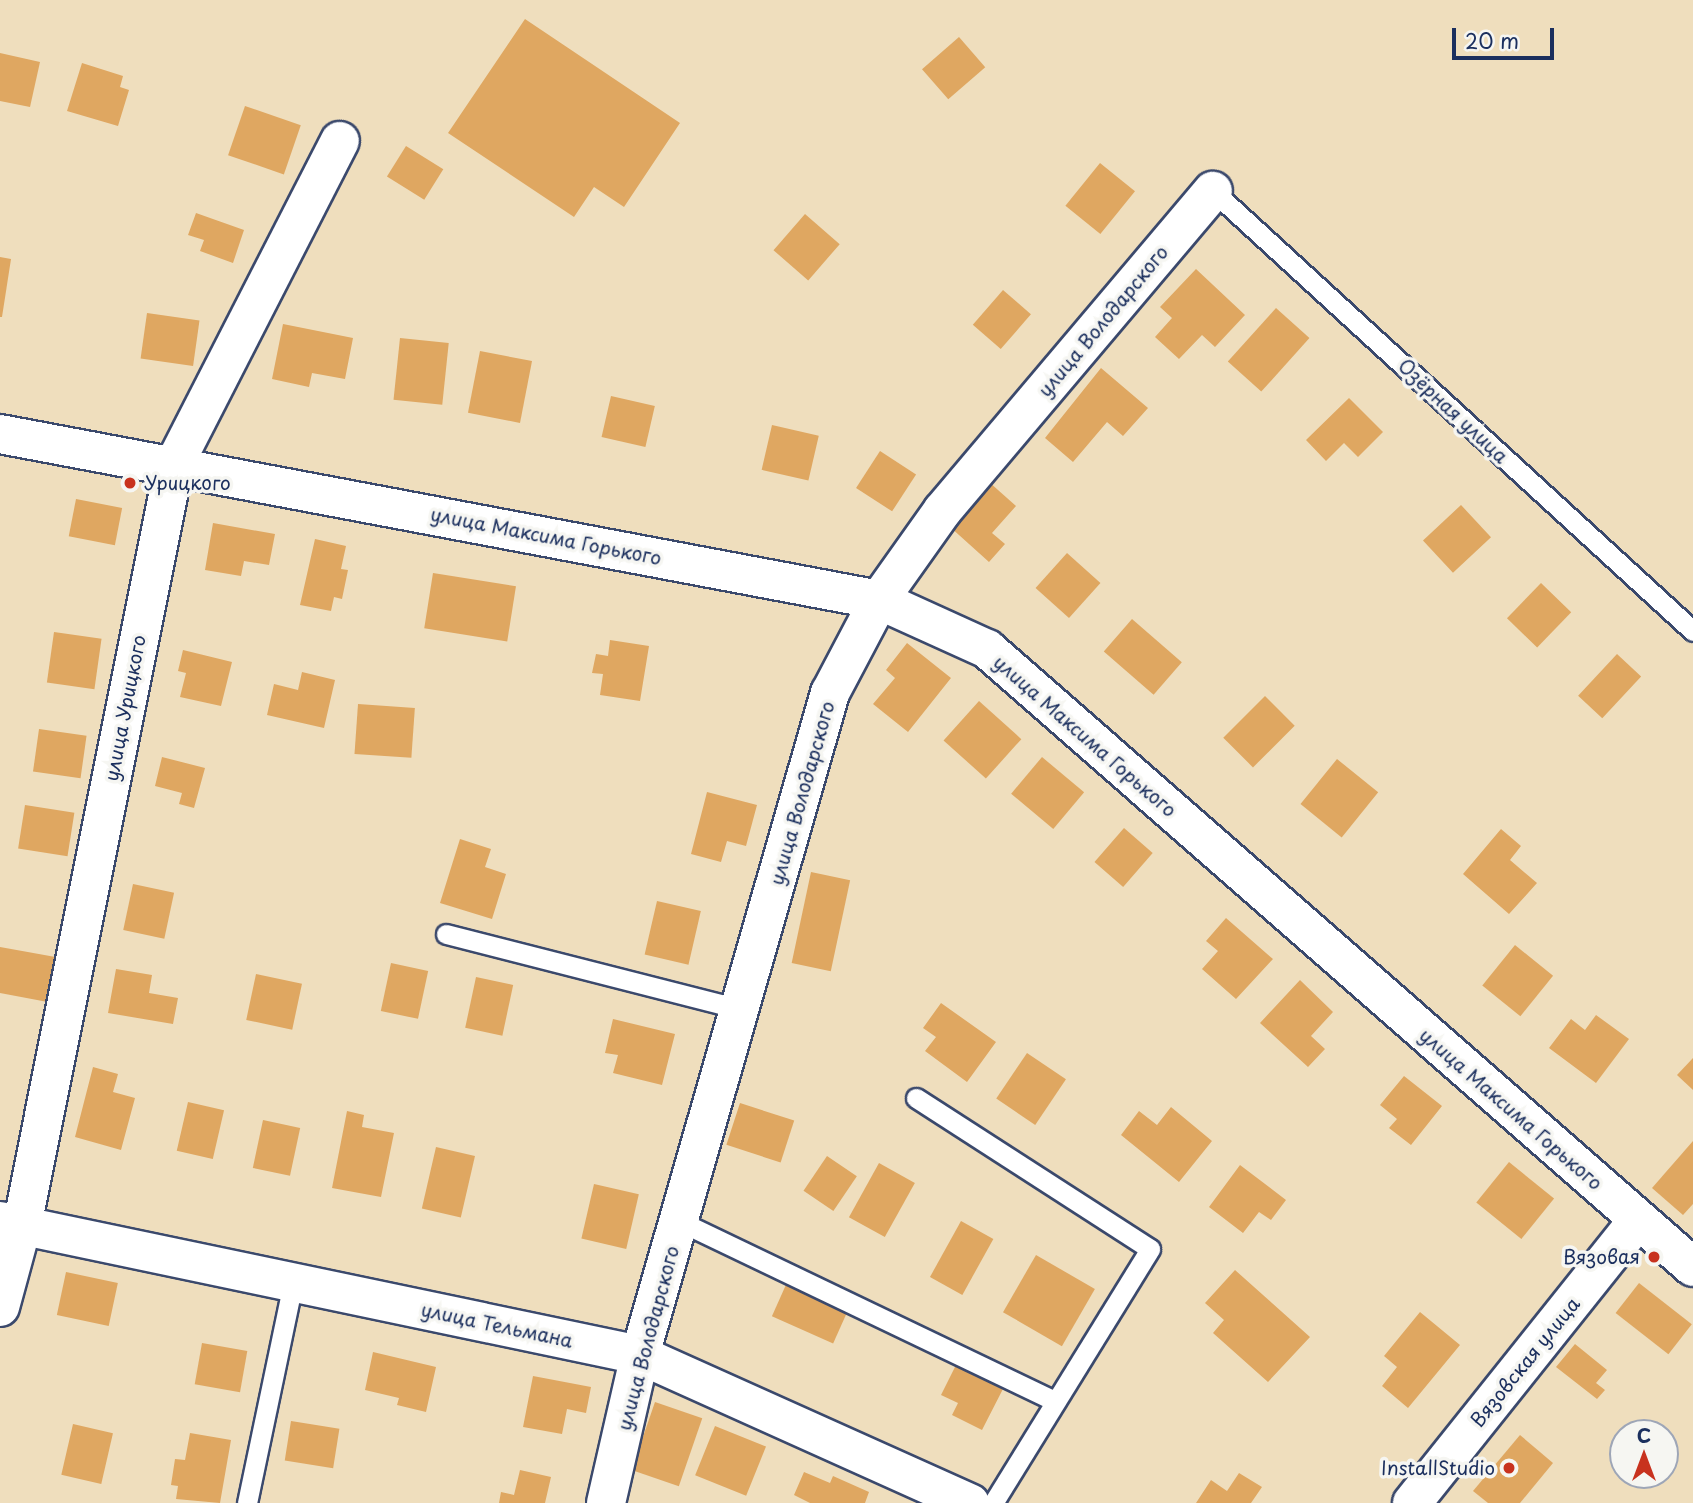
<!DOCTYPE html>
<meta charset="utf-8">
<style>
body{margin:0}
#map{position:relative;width:1693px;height:1503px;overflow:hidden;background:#efdebd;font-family:"Playpen Sans",sans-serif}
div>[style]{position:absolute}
.building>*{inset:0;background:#dfa761;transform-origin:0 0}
.roads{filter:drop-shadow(2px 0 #3b496c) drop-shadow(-2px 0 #3b496c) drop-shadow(0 2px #3b496c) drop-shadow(0 -2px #3b496c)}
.lane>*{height:19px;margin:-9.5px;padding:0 9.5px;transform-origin:9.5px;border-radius:9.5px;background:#fff}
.street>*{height:38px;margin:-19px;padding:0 19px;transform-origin:19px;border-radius:19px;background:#fff}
.dots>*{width:19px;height:19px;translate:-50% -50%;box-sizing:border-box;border:4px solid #f6f6f2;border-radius:50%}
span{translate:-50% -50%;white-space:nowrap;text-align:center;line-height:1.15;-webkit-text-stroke:7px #f6f6f2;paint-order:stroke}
.street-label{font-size:19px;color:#1b2f5e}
.poi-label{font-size:19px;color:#1b2f5e}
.left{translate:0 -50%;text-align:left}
.right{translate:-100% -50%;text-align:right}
.north{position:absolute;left:1609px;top:1419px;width:70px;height:70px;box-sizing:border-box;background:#f6f6f2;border:2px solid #9ea6b7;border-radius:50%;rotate:0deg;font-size:19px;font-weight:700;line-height:28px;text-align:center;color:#1b2f5e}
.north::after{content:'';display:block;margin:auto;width:24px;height:32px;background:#c8321e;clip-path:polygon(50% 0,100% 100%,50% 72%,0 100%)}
.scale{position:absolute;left:1452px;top:28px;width:102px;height:32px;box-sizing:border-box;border:4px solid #1b2f5e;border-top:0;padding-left:9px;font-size:21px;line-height:24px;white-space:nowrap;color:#1b2f5e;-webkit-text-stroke:5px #f6f6f2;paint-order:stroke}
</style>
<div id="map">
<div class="building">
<div style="clip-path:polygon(525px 19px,680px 123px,624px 207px,594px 187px,574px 217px,448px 133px)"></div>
<div style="left:959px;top:37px;width:40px;height:49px;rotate:49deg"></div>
<div style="clip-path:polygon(0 53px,40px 62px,30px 107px,0 101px)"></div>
<div style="clip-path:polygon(82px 63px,123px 76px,120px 87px,129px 90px,118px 126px,67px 111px)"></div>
<div style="left:245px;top:106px;width:59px;height:52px;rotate:19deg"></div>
<div style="left:406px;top:146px;width:44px;height:36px;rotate:32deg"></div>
<div style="left:1100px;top:163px;width:45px;height:55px;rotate:39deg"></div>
<div style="clip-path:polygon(196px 213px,244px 230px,233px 263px,200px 251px,204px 240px,188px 235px)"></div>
<div style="left:805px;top:214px;width:46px;height:48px;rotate:41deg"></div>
<div style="clip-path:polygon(0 257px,11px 259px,2px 317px,0 317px)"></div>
<div style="clip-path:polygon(1196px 269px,1245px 315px,1215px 347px,1202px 335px,1179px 359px,1155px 337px,1172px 318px,1160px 307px)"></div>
<div style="left:1003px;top:290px;width:37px;height:46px;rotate:41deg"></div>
<div style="left:1276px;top:308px;width:45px;height:72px;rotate:42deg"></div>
<div style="left:147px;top:313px;width:53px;height:46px;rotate:8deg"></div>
<div style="clip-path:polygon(283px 324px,353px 338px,345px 379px,312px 373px,309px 387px,272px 379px)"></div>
<div style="left:400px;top:338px;width:49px;height:62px;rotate:6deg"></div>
<div style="left:480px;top:351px;width:53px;height:63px;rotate:11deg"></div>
<div style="clip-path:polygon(1101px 368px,1148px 408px,1123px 436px,1107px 422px,1073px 462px,1045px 438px)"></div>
<div style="left:611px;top:396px;width:45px;height:42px;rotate:13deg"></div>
<div style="clip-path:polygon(1349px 398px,1383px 432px,1358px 457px,1344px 443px,1326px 461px,1306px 440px)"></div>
<div style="left:772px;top:425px;width:48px;height:46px;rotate:13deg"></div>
<div style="left:880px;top:451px;width:43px;height:44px;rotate:33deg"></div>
<div style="clip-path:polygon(989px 482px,1016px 506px,992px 533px,1005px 544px,989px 562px,949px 526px)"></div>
<div style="left:76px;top:499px;width:47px;height:38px;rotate:11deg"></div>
<div style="left:1461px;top:505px;width:44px;height:52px;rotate:47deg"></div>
<div style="clip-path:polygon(213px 523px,275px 534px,269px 565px,244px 561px,241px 576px,205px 570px)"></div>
<div style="clip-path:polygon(315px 539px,346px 546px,341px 569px,348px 570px,342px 599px,334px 597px,331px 611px,300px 605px)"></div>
<div style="left:1067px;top:553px;width:45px;height:47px;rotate:42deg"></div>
<div style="left:433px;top:573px;width:84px;height:56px;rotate:9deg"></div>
<div style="left:1541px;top:583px;width:42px;height:49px;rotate:44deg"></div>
<div style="left:1132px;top:619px;width:66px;height:43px;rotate:41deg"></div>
<div style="left:54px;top:632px;width:48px;height:51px;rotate:8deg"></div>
<div style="clip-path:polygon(610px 640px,649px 646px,640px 701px,600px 695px,603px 674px,592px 673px,596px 654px,608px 656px)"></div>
<div style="clip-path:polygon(907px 643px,951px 678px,908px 732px,873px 704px,895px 678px,886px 670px)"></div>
<div style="clip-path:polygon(183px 650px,232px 662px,221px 706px,180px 697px,186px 673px,178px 671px)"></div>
<div style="left:1617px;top:654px;width:33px;height:57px;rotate:43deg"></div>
<div style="clip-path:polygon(302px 672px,335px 680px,324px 728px,267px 715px,274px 684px,298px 690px)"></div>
<div style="left:1265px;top:696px;width:42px;height:59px;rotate:45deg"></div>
<div style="left:979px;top:701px;width:57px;height:53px;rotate:42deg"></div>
<div style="left:358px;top:704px;width:57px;height:50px;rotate:4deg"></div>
<div style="left:39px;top:729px;width:48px;height:43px;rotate:8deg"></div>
<div style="clip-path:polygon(162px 757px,205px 768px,194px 808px,179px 804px,182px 793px,155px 786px)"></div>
<div style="left:1042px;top:757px;width:55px;height:48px;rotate:40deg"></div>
<div style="left:1337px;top:759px;width:53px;height:58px;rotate:39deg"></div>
<div style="clip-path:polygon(707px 792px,757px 805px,746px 846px,727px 841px,721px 862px,691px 854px)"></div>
<div style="left:25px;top:805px;width:50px;height:44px;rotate:9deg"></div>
<div style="left:1124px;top:828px;width:38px;height:45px;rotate:41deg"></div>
<div style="clip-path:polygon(1501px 829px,1521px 846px,1510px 860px,1537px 883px,1509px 914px,1463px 874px)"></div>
<div style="clip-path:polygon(460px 839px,491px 849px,485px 867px,506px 874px,492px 919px,440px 903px)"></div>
<div style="left:811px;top:872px;width:40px;height:93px;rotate:12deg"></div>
<div style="left:133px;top:884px;width:42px;height:47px;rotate:12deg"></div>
<div style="left:657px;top:901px;width:45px;height:55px;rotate:13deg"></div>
<div style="clip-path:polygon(1226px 918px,1273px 959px,1236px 999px,1202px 969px,1218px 951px,1206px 941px)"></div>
<div style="left:1515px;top:945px;width:49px;height:52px;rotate:39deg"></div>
<div style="clip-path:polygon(0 947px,61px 958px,53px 1003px,0 993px)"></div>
<div style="left:391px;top:963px;width:38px;height:49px;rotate:12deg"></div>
<div style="clip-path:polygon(116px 969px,152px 975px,149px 993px,178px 998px,173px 1024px,108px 1013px)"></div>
<div style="left:256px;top:974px;width:47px;height:47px;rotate:12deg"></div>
<div style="left:476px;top:977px;width:38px;height:52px;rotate:12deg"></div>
<div style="clip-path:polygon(1300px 980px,1333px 1012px,1311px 1036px,1325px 1049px,1308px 1067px,1260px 1023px)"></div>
<div style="clip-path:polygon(941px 1003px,996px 1042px,967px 1082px,925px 1051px,936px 1037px,923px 1028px)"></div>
<div style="clip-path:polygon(1596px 1015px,1629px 1039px,1596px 1083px,1549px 1048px,1571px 1019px,1585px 1030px)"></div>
<div style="clip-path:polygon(613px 1019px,675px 1034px,662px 1085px,613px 1073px,618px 1055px,605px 1053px)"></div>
<div style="left:1027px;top:1053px;width:47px;height:55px;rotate:34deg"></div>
<div style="clip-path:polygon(1693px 1058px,1693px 1090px,1677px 1075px)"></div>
<div style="clip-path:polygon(93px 1067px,118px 1074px,113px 1092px,135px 1098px,121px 1150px,75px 1137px)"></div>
<div style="clip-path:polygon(1404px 1076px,1442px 1106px,1411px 1145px,1389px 1128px,1397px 1119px,1380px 1105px)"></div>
<div style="left:188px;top:1102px;width:37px;height:50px;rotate:13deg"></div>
<div style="left:740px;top:1103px;width:57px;height:44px;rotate:18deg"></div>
<div style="clip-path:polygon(1171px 1107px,1212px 1141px,1179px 1182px,1121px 1135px,1139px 1111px,1157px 1125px)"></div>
<div style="clip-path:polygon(347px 1111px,364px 1115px,362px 1127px,394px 1133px,381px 1197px,332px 1188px)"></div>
<div style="left:263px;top:1120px;width:38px;height:49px;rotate:12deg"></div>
<div style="clip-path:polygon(1693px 1141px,1693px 1204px,1683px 1215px,1652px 1188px)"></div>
<div style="left:436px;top:1147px;width:40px;height:63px;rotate:13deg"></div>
<div style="left:827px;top:1156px;width:36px;height:42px;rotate:34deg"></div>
<div style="left:1509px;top:1162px;width:58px;height:52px;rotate:39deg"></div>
<div style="left:879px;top:1163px;width:41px;height:62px;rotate:29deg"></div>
<div style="clip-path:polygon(1240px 1165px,1286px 1200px,1271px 1220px,1259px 1212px,1243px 1233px,1209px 1207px)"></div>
<div style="left:594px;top:1184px;width:46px;height:56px;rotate:13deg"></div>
<div style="left:961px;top:1221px;width:37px;height:64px;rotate:29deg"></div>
<div style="left:1036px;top:1255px;width:68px;height:66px;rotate:30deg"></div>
<div style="clip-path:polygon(1235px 1270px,1310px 1337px,1268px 1382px,1213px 1333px,1224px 1320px,1205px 1303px)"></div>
<div style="left:66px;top:1272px;width:53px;height:44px;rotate:12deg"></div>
<div style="left:789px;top:1278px;width:67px;height:42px;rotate:24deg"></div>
<div style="left:1639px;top:1283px;width:67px;height:38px;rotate:38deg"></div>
<div style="clip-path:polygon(1420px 1312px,1460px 1345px,1408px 1408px,1382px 1386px,1397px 1367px,1384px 1356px)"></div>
<div style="left:202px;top:1343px;width:46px;height:42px;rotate:10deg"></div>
<div style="clip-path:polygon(1575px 1344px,1607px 1370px,1596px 1383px,1605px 1390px,1597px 1399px,1556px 1367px)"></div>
<div style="clip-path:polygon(373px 1352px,436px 1367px,426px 1412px,397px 1405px,399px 1398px,365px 1390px)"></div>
<div style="clip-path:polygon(958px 1361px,1005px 1385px,982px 1430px,952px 1415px,958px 1403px,941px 1395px)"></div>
<div style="clip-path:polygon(533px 1376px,591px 1387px,586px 1413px,567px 1409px,562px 1434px,523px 1427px)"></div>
<div style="left:655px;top:1402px;width:50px;height:72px;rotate:19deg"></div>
<div style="left:291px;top:1421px;width:49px;height:40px;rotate:9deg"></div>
<div style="left:73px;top:1424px;width:41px;height:52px;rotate:13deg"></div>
<div style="left:715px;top:1426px;width:55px;height:53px;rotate:22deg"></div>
<div style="clip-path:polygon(190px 1433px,231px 1440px,220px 1503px,176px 1499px,178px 1486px,171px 1485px,175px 1459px,185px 1460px)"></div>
<div style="clip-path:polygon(1520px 1435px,1553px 1463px,1520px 1503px,1488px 1503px,1473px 1491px)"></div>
<div style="clip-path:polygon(520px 1470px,551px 1477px,545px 1503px,499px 1503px,501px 1492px,514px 1495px)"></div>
<div style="clip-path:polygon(804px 1472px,830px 1483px,833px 1476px,869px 1492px,865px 1503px,810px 1503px,794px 1495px)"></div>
<div style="clip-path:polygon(1239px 1473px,1262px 1487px,1251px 1503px,1196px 1503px,1211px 1480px,1227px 1491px)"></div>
</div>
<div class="roads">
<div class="lane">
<div style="left:1213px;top:191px;width:651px;rotate:42.51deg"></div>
<div style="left:446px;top:934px;width:303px;rotate:14.3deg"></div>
<div style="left:916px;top:1098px;width:278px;rotate:32.8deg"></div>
<div style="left:1150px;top:1249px;width:299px;rotate:121.7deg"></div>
<div style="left:679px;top:1221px;width:417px;rotate:25.6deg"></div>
<div style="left:247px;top:1503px;width:226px;rotate:-78.2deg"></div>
</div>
<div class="street">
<div style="left:0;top:434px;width:895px;rotate:10.69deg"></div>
<div style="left:879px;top:600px;width:119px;rotate:24.4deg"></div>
<div style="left:987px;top:649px;width:938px;rotate:41.2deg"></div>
<div style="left:0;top:1221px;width:654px;rotate:11.83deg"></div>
<div style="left:640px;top:1355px;width:362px;rotate:24.2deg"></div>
<div style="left:0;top:1307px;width:84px;rotate:-74.8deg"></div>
<div style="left:22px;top:1226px;width:776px;rotate:-78.7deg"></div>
<div style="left:174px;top:465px;width:364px;rotate:-62.9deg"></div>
<div style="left:606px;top:1503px;width:152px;rotate:-77.1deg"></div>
<div style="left:640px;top:1355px;width:689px;rotate:-73.99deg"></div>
<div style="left:830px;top:693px;width:105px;rotate:-62.2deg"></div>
<div style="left:879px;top:600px;width:110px;rotate:-54.6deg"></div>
<div style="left:943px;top:510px;width:418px;rotate:-49.8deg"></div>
<div style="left:1412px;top:1503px;width:362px;rotate:-51.4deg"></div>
</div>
</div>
<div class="dots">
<div style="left:130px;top:483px;background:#c8321e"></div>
<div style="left:1654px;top:1257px;background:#c8321e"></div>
<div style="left:1509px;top:1468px;background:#c8321e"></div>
</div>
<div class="street-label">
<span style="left:1103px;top:321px;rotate:-50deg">улица Володарского</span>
<span style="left:1453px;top:411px;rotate:43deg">Озёрная улица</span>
<span style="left:546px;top:536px;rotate:11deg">улица Максима Горького</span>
<span style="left:125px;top:708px;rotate:-79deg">улица Урицкого</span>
<span style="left:1085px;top:736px;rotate:41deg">улица Максима Горького</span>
<span style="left:802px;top:793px;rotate:-74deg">улица Володарского</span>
<span style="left:1511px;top:1109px;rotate:41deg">улица Максима Горького</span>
<span style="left:497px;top:1325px;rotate:12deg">улица Тельмана</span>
<span style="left:648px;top:1338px;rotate:-75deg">улица Володарского</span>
<span style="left:1525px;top:1362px;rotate:-51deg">Вязовская улица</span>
</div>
<div class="poi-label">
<span class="left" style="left:144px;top:483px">Урицкого</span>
<span class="right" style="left:1640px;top:1257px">Вязовая</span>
<span class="right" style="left:1495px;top:1468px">InstallStudio</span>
</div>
<div class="north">С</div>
<div class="scale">20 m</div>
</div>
